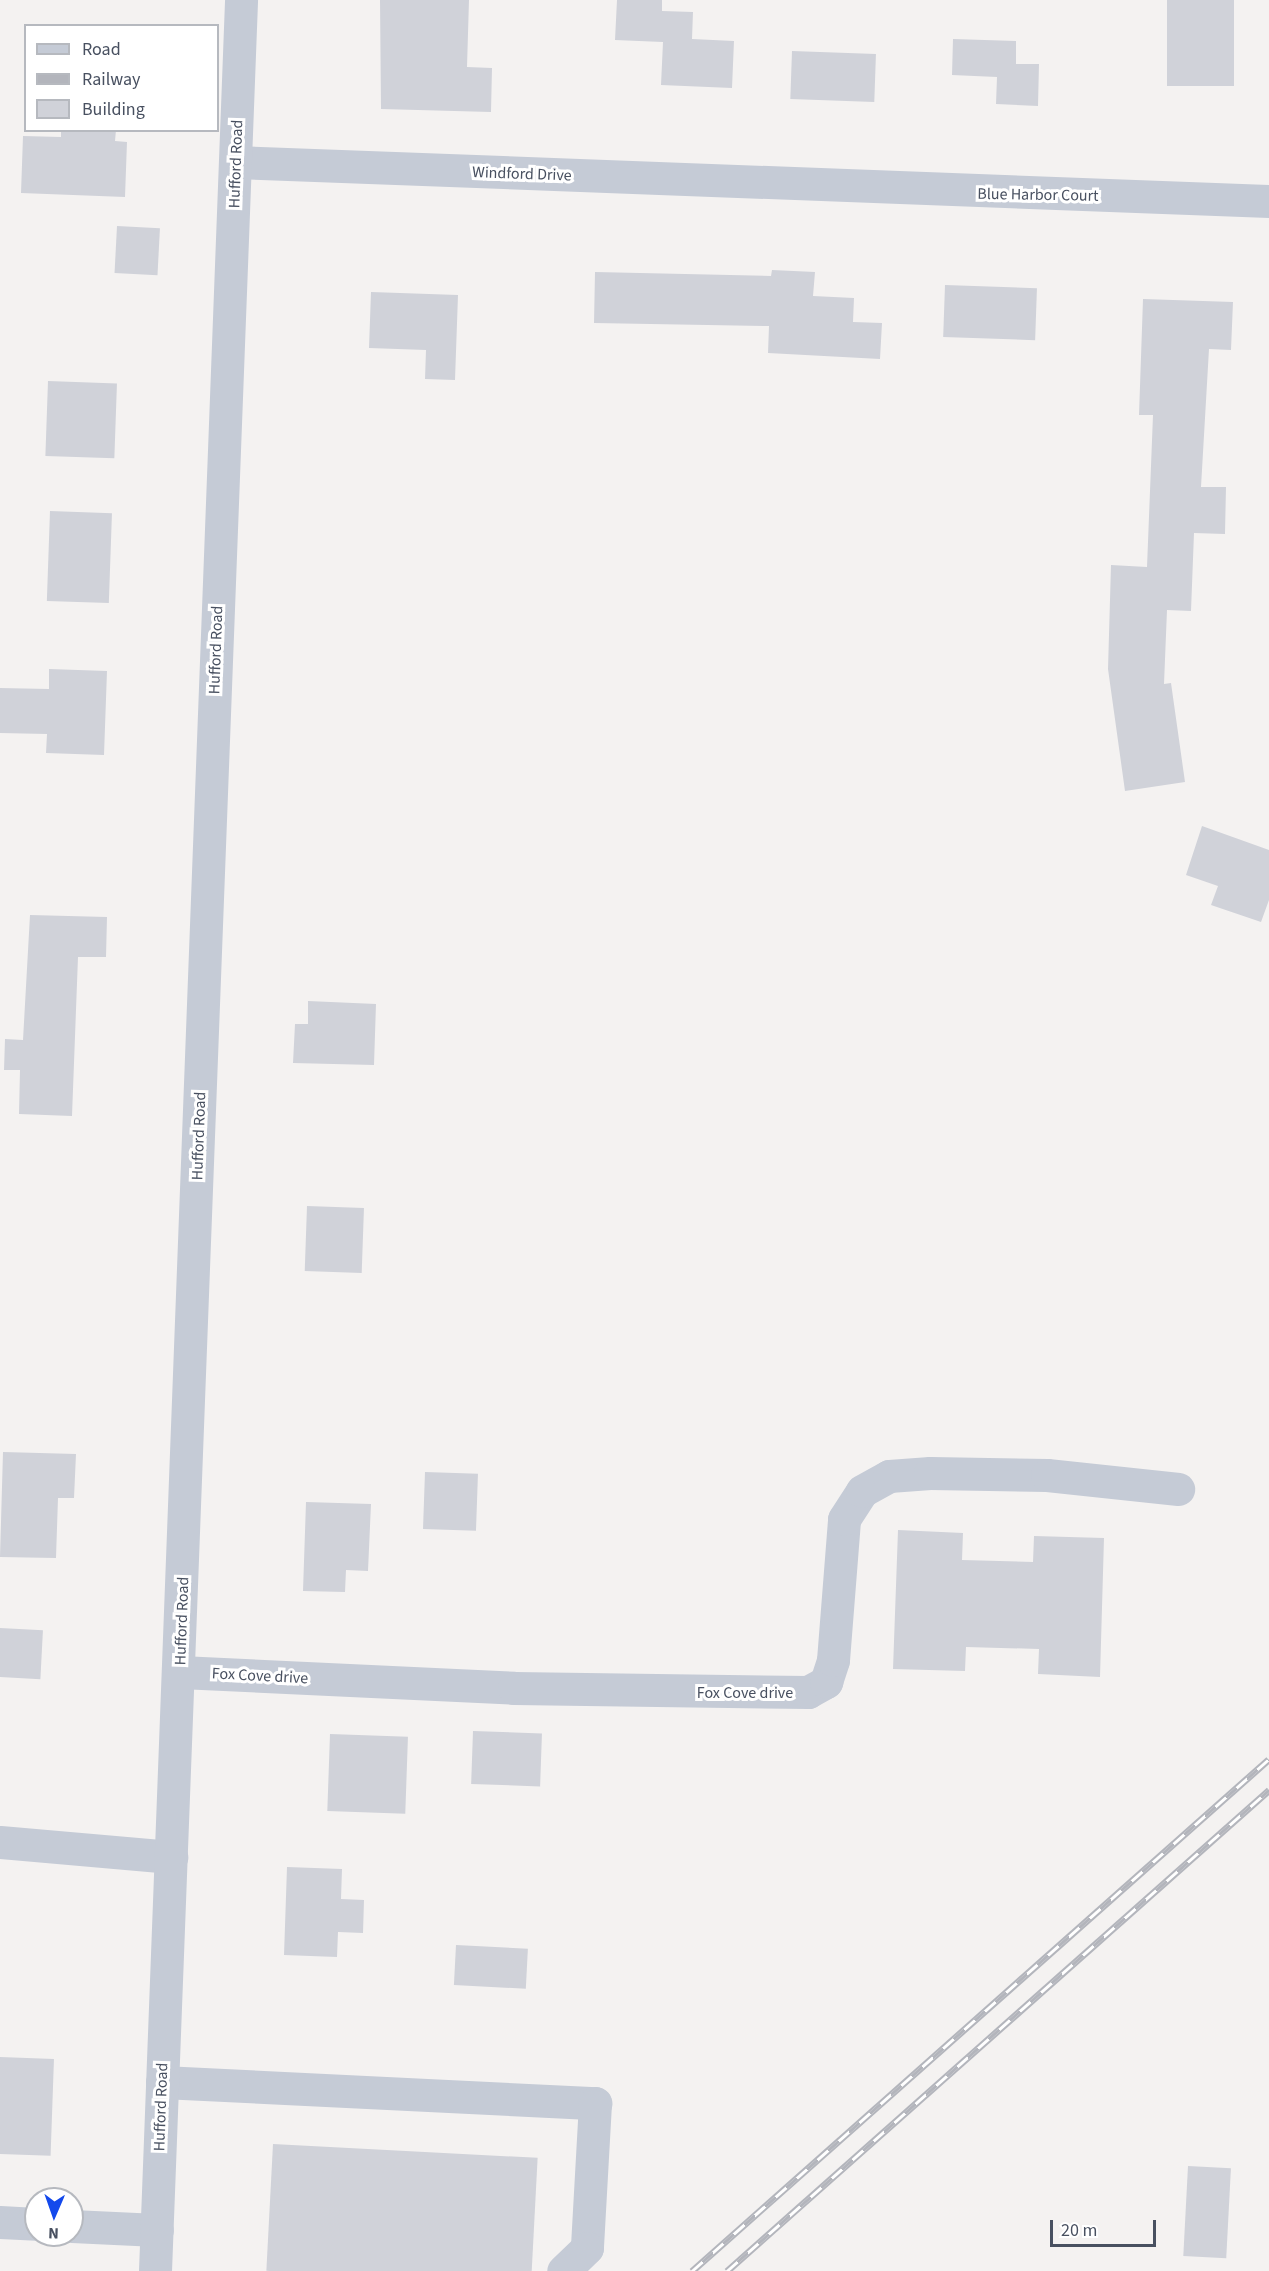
<!DOCTYPE html>
<style>
body{margin:0}
#map{position:relative;width:1269px;height:2271px;overflow:hidden;background:#f4f2f1;font-family:"Source Sans 3",sans-serif}
div>[style]{position:absolute}
.building>*{inset:0;background:#d0d2d9;transform-origin:0 0}
.minor>*{height:33px;margin:-16.5px;padding:0 16.5px;transform-origin:16.5px;border-radius:16.5px;background:#c5cbd6}
.rail>*{height:7px;margin-top:-3.5px;transform-origin:0;background:repeating-linear-gradient(90deg,#fff 0 14px,#b3b5bc 0 28px);box-sizing:border-box;border-block:2px solid #b3b5bc}
span{translate:-50% -50%;white-space:nowrap;text-align:center;line-height:1.15;-webkit-text-stroke:6px #fff;paint-order:stroke}
.street-label{font-size:16px;color:#485060}
.legend{position:absolute;left:24px;top:24px;width:195px;height:108px;box-sizing:border-box;background:#fff;border:2px solid #b6b9bf;margin:0;padding:8px 10px;list-style:none;font-size:18px;color:#485060}
.legend li{display:flex;align-items:center;gap:12px;height:30px}
.legend b{width:30px;border:2px solid #b6b9bf}
.north{position:absolute;left:24px;top:2187px;width:60px;height:60px;box-sizing:border-box;background:#fff;border:2px solid #b6b9bf;border-radius:50%;rotate:182deg;font-size:16px;font-weight:700;line-height:24px;text-align:center;color:#485060}
.north::after{content:'';display:block;margin:auto;width:21px;height:27px;background:#1349ec;clip-path:polygon(50% 0,100% 100%,50% 72%,0 100%)}
.scale{position:absolute;left:1050px;top:2220px;width:106px;height:27px;box-sizing:border-box;border:3px solid #485060;border-top:0;padding-left:8px;font-size:18px;line-height:21px;white-space:nowrap;color:#485060;-webkit-text-stroke:4px #fff;paint-order:stroke}
</style>
<div id="map">
<div class="building">
<div style="clip-path:polygon(380px 0,469px 0,467px 67px,492px 68px,491px 112px,381px 109px)"></div>
<div style="clip-path:polygon(617px 0,662px 0,662px 11px,693px 12px,692px 39px,734px 41px,732px 88px,661px 85px,663px 42px,615px 40px)"></div>
<div style="left:1167px;top:0;width:67px;height:86px"></div>
<div style="clip-path:polygon(953px 39px,1016px 41px,1016px 64px,1039px 64px,1038px 106px,996px 104px,997px 77px,952px 75px)"></div>
<div style="left:792px;top:51px;width:84px;height:48px;rotate:2deg"></div>
<div style="clip-path:polygon(61px 130px,116px 130px,115px 141px,127px 142px,125px 197px,21px 193px,23px 136px,61px 137px)"></div>
<div style="left:117px;top:226px;width:43px;height:47px;rotate:3deg"></div>
<div style="clip-path:polygon(772px 270px,815px 272px,813px 296px,854px 298px,853px 322px,882px 323px,880px 359px,768px 353px,769px 326px,594px 323px,595px 272px,771px 276px)"></div>
<div style="left:945px;top:285px;width:92px;height:52px;rotate:2deg"></div>
<div style="clip-path:polygon(371px 292px,458px 295px,455px 380px,425px 379px,426px 350px,369px 348px)"></div>
<div style="clip-path:polygon(1143px 299px,1233px 302px,1231px 350px,1209px 349px,1201px 487px,1226px 487px,1225px 534px,1194px 533px,1191px 611px,1167px 610px,1164px 684px,1171px 683px,1185px 782px,1125px 791px,1108px 669px,1111px 565px,1147px 567px,1153px 415px,1139px 415px)"></div>
<div style="left:48px;top:381px;width:69px;height:75px;rotate:2deg"></div>
<div style="left:50px;top:511px;width:62px;height:90px;rotate:2deg"></div>
<div style="clip-path:polygon(49px 669px,107px 671px,104px 755px,46px 753px,47px 734px,0 733px,0 688px,49px 689px)"></div>
<div style="clip-path:polygon(1202px 826px,1269px 850px,1269px 900px,1261px 922px,1211px 905px,1218px 886px,1186px 875px)"></div>
<div style="clip-path:polygon(30px 915px,107px 917px,106px 957px,78px 957px,72px 1116px,19px 1114px,20px 1070px,4px 1070px,5px 1039px,23px 1040px)"></div>
<div style="clip-path:polygon(308px 1001px,376px 1004px,374px 1065px,293px 1063px,295px 1024px,308px 1024px)"></div>
<div style="left:307px;top:1206px;width:57px;height:65px;rotate:2deg"></div>
<div style="clip-path:polygon(3px 1452px,76px 1454px,74px 1498px,58px 1498px,56px 1558px,0 1557px)"></div>
<div style="left:425px;top:1472px;width:53px;height:57px;rotate:2deg"></div>
<div style="clip-path:polygon(306px 1502px,371px 1504px,368px 1571px,346px 1570px,345px 1592px,303px 1591px)"></div>
<div style="clip-path:polygon(898px 1530px,963px 1533px,962px 1560px,1033px 1562px,1034px 1536px,1104px 1538px,1100px 1677px,1038px 1674px,1039px 1649px,966px 1647px,965px 1671px,893px 1669px)"></div>
<div style="left:0;top:1628px;width:43px;height:49px;rotate:3deg"></div>
<div style="left:473px;top:1731px;width:69px;height:53px;rotate:2deg"></div>
<div style="left:330px;top:1734px;width:78px;height:77px;rotate:2deg"></div>
<div style="clip-path:polygon(287px 1867px,342px 1869px,341px 1899px,364px 1900px,363px 1933px,338px 1932px,337px 1957px,284px 1955px)"></div>
<div style="left:456px;top:1945px;width:72px;height:40px;rotate:3deg"></div>
<div style="left:0;top:2057px;width:54px;height:97px;rotate:2deg"></div>
<div style="left:273px;top:2144px;width:265px;height:127px;rotate:3deg"></div>
<div style="left:1188px;top:2166px;width:43px;height:90px;rotate:3deg"></div>
</div>
<div class="minor">
<div style="left:236px;top:162px;width:1034px;rotate:2.16deg"></div>
<div style="left:180px;top:1672px;width:334px;rotate:2.7deg"></div>
<div style="left:514px;top:1688px;width:294px;rotate:0.8deg"></div>
<div style="left:808px;top:1692px;width:21px;rotate:-29deg"></div>
<div style="left:826px;top:1682px;width:23px;rotate:-72deg"></div>
<div style="left:833px;top:1660px;width:141px;rotate:-85.5deg"></div>
<div style="left:844px;top:1519px;width:33px;rotate:-57deg"></div>
<div style="left:862px;top:1491px;width:31px;rotate:-29deg"></div>
<div style="left:889px;top:1476px;width:41px;rotate:-4.2deg"></div>
<div style="left:930px;top:1473px;width:117px;rotate:1deg"></div>
<div style="left:1047px;top:1475px;width:132px;rotate:6.1deg"></div>
<div style="left:0;top:1842px;width:172px;rotate:5deg"></div>
<div style="left:162px;top:2082px;width:434px;rotate:2.8deg"></div>
<div style="left:595px;top:2103px;width:145px;rotate:93.2deg"></div>
<div style="left:587px;top:2248px;width:33px;rotate:136deg"></div>
<div style="left:0;top:2222px;width:36px;rotate:3deg"></div>
<div style="left:72px;top:2226px;width:85px;rotate:2.7deg"></div>
<div style="left:155px;top:2271px;width:2273px;rotate:-87.83deg"></div>
</div>
<div class="rail">
<div style="left:692px;top:2271px;width:771px;rotate:-41.58deg"></div>
<div style="left:727px;top:2271px;width:725px;rotate:-41.59deg"></div>
</div>
<div class="street-label">
<span style="left:236px;top:164px;rotate:-88deg">Hufford Road</span>
<span style="left:522px;top:174px;rotate:2deg">Windford Drive</span>
<span style="left:1038px;top:195px;rotate:1deg">Blue Harbor Court</span>
<span style="left:216px;top:650px;rotate:-88deg">Hufford Road</span>
<span style="left:199px;top:1136px;rotate:-88deg">Hufford Road</span>
<span style="left:182px;top:1621px;rotate:-88deg">Hufford Road</span>
<span style="left:260px;top:1676px;rotate:3deg">Fox Cove drive</span>
<span style="left:745px;top:1693px">Fox Cove drive</span>
<span style="left:161px;top:2107px;rotate:-88deg">Hufford Road</span>
</div>
<ul class="legend">
<li><b style="height:8px;background:#c5cbd6"></b>Road</li>
<li><b style="height:8px;background:#b3b5bc"></b>Railway</li>
<li><b style="height:16px;background:#d0d2d9"></b>Building</li>
</ul>
<div class="north">N</div>
<div class="scale">20 m</div>
</div>
